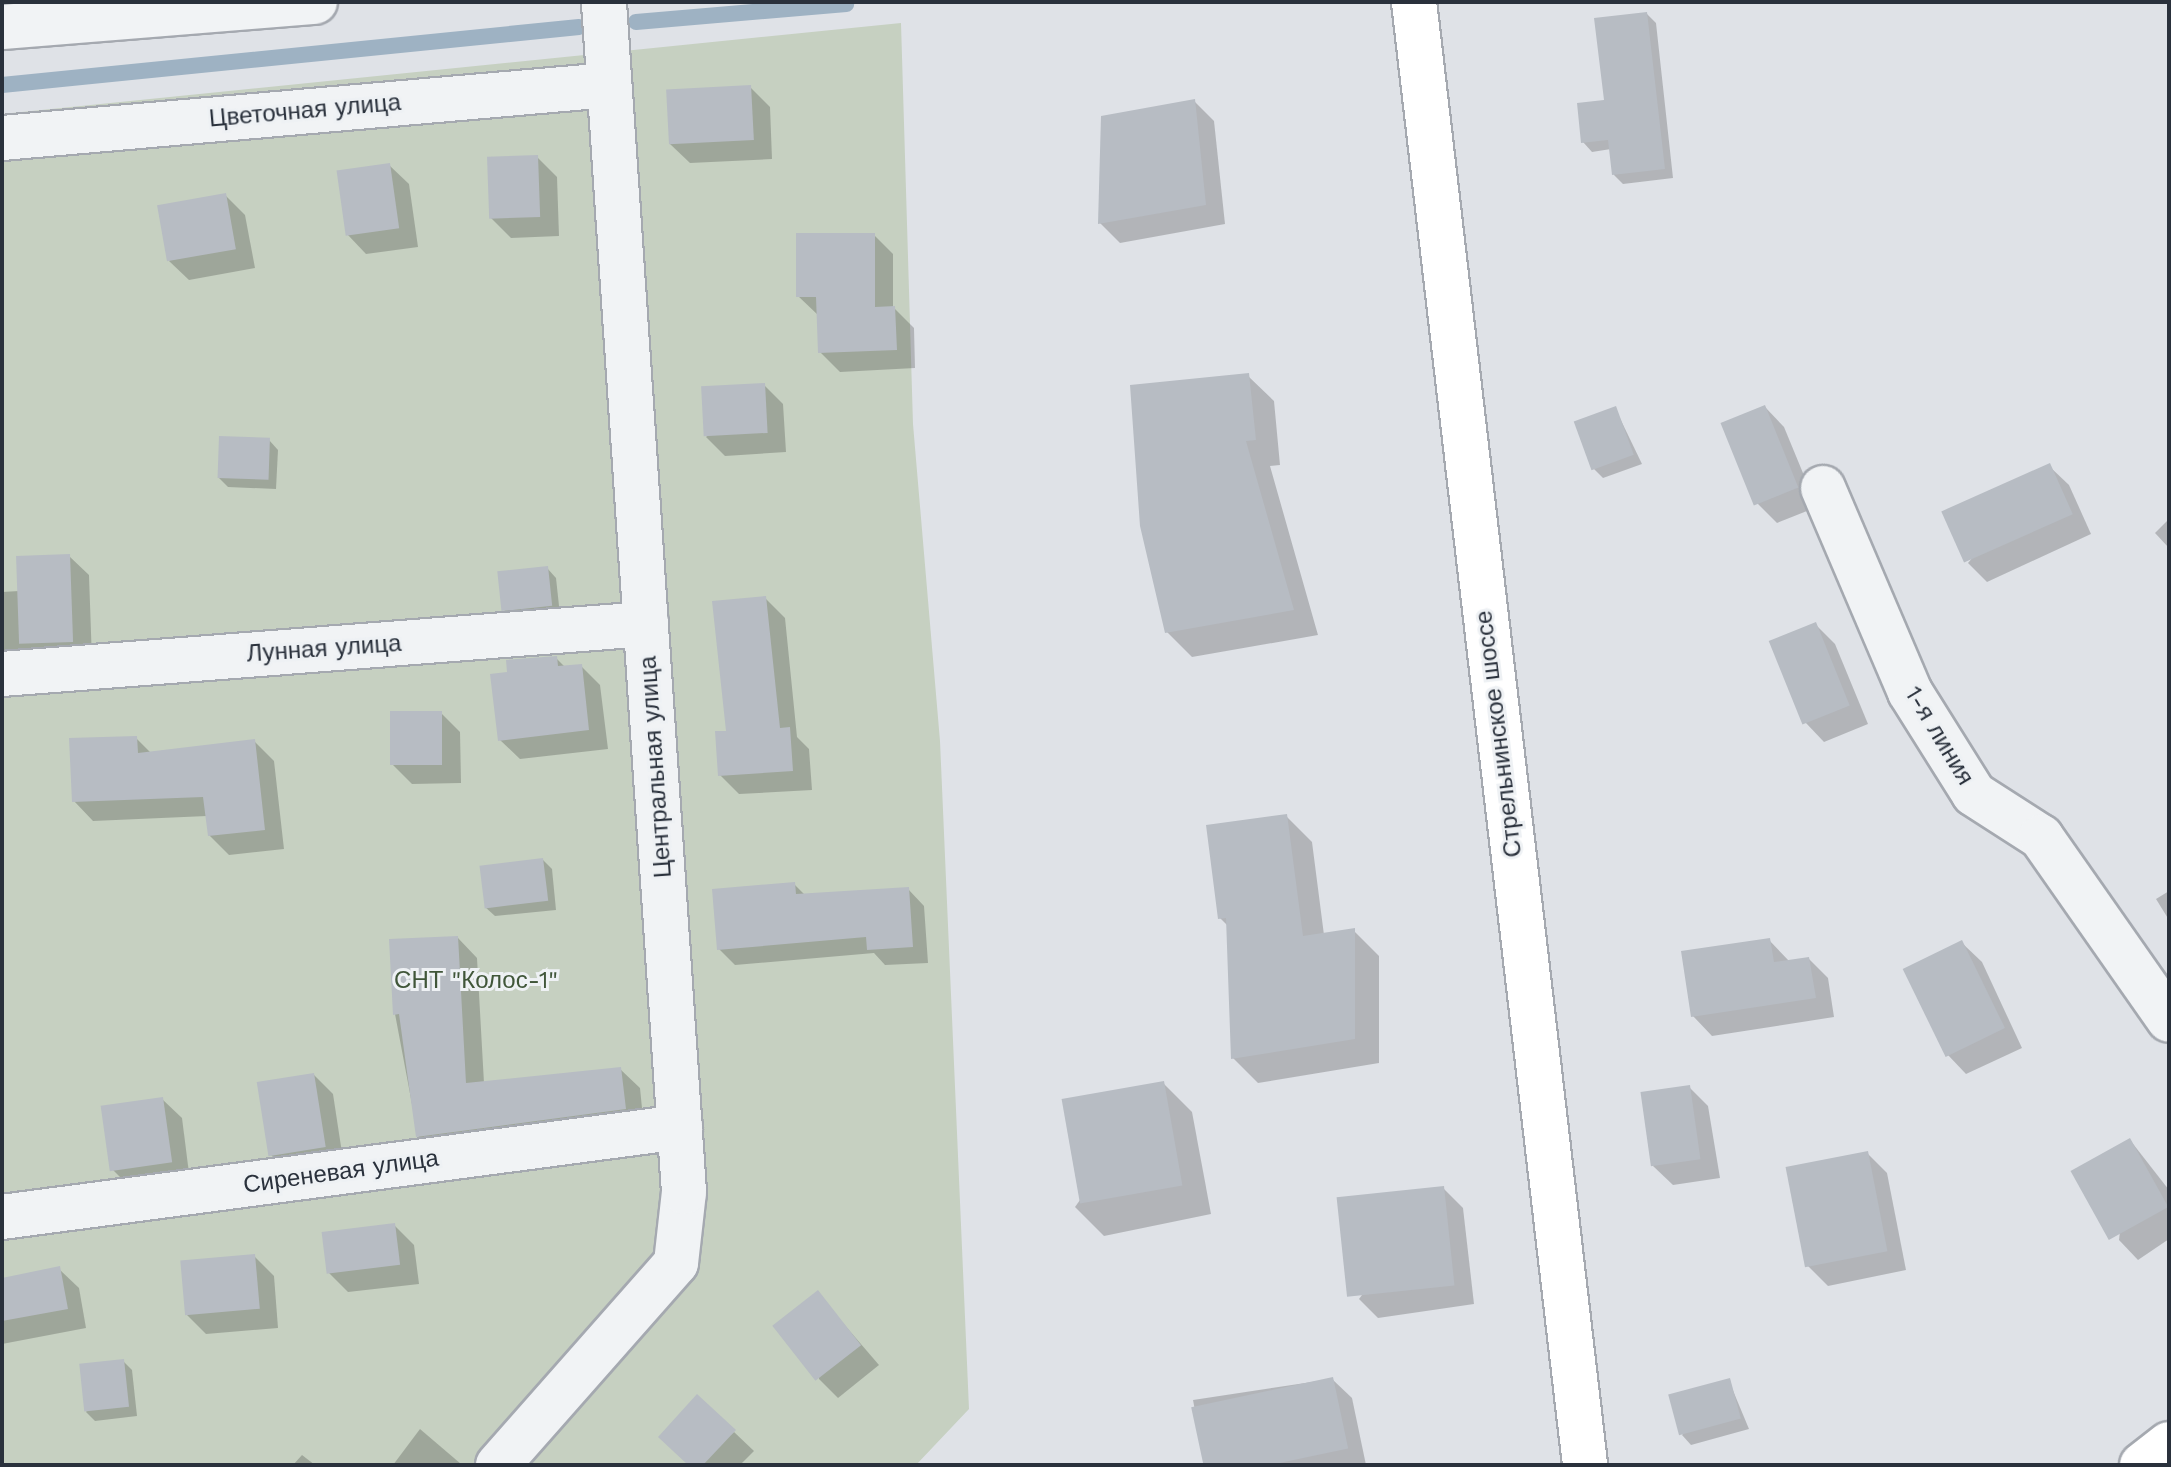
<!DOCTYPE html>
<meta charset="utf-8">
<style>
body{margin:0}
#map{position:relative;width:2171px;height:1467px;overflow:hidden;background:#dfe2e7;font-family:"Work Sans",sans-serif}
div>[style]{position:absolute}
.green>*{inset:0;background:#c6d0c1}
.shadow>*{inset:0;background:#0003}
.stream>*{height:16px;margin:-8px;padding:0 8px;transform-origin:8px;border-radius:8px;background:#9eb2c3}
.building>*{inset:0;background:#b7bcc3;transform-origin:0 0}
.roads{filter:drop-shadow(2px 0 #a5a9b0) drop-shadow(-2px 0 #a5a9b0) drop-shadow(0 2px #a5a9b0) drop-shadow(0 -2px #a5a9b0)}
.minor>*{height:44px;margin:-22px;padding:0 22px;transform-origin:22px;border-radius:22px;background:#f1f3f5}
.secondary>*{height:44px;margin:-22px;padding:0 22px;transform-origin:22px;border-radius:22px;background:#fff}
span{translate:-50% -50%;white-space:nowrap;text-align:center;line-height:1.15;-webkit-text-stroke:6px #eef1f4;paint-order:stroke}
.street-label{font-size:24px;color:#2a313c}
.park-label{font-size:24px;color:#405639}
.frame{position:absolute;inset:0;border:4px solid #2a313c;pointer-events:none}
</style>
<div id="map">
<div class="green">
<div style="clip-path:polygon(901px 23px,913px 424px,940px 741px,969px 1409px,916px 1465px,2px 1465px,2px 114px)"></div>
</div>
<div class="shadow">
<div style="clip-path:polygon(1647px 14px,1656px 23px,1673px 178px,1623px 184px,1614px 175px,1611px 149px,1592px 152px,1583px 142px)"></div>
<div style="clip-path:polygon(750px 87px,770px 107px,772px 159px,690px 163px,670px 144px)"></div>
<div style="clip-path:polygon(1195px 102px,1214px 121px,1225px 224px,1120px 243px,1100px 223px)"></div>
<div style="clip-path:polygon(537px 157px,557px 177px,559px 236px,511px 238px,491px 218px)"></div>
<div style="clip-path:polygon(389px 165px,409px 184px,418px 247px,366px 254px,347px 234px)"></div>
<div style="clip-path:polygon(226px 196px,245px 215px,255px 268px,189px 280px,169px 261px)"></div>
<div style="clip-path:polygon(874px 235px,893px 254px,893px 307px,914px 328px,915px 368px,840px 372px,820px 352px,819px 316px,798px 296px)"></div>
<div style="clip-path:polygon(1248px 376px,1274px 401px,1280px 465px,1270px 466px,1318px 635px,1192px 657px,1167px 632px)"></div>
<div style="clip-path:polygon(764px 385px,783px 404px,786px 452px,725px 456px,706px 437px)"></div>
<div style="clip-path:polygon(1765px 407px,1784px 427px,1817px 507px,1777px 523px,1758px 504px)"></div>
<div style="clip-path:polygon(1615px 408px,1642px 464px,1603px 478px,1594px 469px)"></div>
<div style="clip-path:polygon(269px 440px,278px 450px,276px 489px,228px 487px,219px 478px)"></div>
<div style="clip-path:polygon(2049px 466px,2069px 485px,2091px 534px,1987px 582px,1968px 563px)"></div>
<div style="clip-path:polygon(2169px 519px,2169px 548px,2155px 533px)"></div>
<div style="clip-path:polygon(69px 556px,89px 575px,92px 661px,2px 665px,2px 592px,19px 591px)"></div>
<div style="clip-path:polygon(547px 568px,556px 578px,560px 615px,513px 619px,503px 609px)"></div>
<div style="clip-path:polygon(765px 598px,785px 618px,797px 737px,809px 749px,812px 790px,739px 794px,720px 775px)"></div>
<div style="clip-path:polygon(1815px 624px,1835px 644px,1868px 724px,1824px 742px,1805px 722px)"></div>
<div style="clip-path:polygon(556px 658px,566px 668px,581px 666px,600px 685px,608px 749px,520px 759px,500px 740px,510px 674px)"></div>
<div style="clip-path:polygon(441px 713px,460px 732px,461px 783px,412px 784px,392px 764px)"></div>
<div style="clip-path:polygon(136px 738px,151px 753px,254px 741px,274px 761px,284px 849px,229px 855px,209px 835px,207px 816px,93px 821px,74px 801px)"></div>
<div style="clip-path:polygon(1286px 816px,1312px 842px,1324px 935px,1354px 931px,1379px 956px,1379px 1063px,1258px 1083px,1233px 1058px,1228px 926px,1220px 918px)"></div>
<div style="clip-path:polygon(543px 860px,552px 869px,556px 910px,495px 916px,485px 907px)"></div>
<div style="clip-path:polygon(794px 884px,805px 895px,908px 889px,924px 906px,928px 963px,885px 965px,874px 953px,735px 965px,719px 949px)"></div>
<div style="clip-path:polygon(2169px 891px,2169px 920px,2156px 899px)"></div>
<div style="clip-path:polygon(458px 938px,477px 958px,484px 1083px,620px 1069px,640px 1088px,644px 1128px,437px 1155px,418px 1136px,395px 1014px)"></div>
<div style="clip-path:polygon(1769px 940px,1789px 961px,1809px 959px,1828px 978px,1834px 1017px,1712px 1036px,1693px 1016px)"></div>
<div style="clip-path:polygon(1962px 943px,1982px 962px,2022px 1048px,1966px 1074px,1947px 1054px)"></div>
<div style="clip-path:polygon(314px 1075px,333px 1094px,344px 1166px,290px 1174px,271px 1155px)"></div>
<div style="clip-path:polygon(1163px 1083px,1192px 1112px,1211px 1214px,1104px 1236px,1075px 1207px)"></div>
<div style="clip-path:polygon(1689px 1087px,1708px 1106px,1720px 1178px,1673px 1185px,1653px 1166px)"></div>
<div style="clip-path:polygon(162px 1099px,182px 1118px,190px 1181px,132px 1189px,113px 1170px)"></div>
<div style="clip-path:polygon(2130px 1140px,2169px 1190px,2169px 1239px,2138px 1260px,2119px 1240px)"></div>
<div style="clip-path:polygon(1867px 1153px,1887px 1173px,1906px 1270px,1828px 1286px,1808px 1266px)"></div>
<div style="clip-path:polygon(1443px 1188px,1463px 1208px,1474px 1304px,1378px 1318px,1359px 1299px)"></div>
<div style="clip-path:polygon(394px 1225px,414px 1245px,419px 1284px,348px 1292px,328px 1272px)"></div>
<div style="clip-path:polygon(255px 1257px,274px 1276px,278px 1328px,206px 1334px,186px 1314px)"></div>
<div style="clip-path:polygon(59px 1269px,79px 1288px,86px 1328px,2px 1344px,2px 1280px)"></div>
<div style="clip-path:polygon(817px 1293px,879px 1365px,838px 1398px,819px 1379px)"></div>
<div style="clip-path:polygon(123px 1361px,132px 1370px,137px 1416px,95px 1421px,86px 1412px)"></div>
<div style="clip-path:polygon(1332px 1379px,1352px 1398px,1366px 1465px,1205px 1465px,1193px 1400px)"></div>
<div style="clip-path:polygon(1729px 1381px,1749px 1429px,1691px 1445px,1682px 1435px)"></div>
<div style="clip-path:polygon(420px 1429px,461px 1464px,462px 1465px,393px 1465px)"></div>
<div style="clip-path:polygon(734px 1432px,754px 1451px,740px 1465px,689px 1465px)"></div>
<div style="clip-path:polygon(302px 1455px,315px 1465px,293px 1465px)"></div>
</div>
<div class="stream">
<div style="left:636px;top:22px;width:211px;rotate:-4.9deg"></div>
<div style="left:2px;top:85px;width:580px;rotate:-5.74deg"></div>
</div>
<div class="building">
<div style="clip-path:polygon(1647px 12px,1665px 169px,1612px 175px,1608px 140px,1581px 143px,1577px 103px,1604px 100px,1594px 18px)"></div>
<div style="left:751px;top:85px;width:55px;height:85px;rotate:87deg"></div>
<div style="clip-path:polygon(1195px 99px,1206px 205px,1098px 224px,1101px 116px)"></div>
<div style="left:538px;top:155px;width:62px;height:51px;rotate:88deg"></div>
<div style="left:390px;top:163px;width:66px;height:54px;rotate:82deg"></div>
<div style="left:226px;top:193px;width:57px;height:70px;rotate:80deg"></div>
<div style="clip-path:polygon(796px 233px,875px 233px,875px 307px,895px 306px,897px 350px,818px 353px,816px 297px,796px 297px)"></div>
<div style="clip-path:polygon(1249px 373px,1256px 440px,1246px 441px,1294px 610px,1165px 633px,1140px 526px,1130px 385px)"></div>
<div style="left:765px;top:383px;width:50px;height:64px;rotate:87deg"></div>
<div style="left:1765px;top:405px;width:89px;height:48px;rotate:68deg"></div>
<div style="left:1616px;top:406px;width:52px;height:45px;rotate:70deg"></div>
<div style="left:219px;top:436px;width:51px;height:42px;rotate:2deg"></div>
<div style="left:2050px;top:463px;width:56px;height:119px;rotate:66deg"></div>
<div style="left:70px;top:554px;width:88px;height:54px;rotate:88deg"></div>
<div style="left:548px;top:566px;width:40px;height:51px;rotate:84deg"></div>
<div style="clip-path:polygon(766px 596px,780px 728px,790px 727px,793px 771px,718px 776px,715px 731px,726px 731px,712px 601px)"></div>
<div style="left:1816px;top:622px;width:90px;height:51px;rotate:68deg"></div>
<div style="clip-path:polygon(557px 656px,558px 666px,582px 664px,589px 730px,498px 741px,490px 674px,507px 672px,506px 660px)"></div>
<div style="left:390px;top:711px;width:52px;height:54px"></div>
<div style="clip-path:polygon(137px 736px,138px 753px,255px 739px,265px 830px,208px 836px,203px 797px,72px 802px,69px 738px)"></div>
<div style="clip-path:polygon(1287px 814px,1303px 936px,1355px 928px,1355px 1039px,1231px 1059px,1226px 918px,1218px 919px,1206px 825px)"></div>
<div style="left:543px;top:858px;width:43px;height:64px;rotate:83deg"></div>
<div style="clip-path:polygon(795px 882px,796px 894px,909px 887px,913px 947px,867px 950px,866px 937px,717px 950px,712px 889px)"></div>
<div style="clip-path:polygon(458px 936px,466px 1083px,621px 1067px,626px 1109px,416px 1137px,399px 1014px,393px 1015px,389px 939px)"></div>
<div style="clip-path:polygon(1770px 938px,1774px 962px,1809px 957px,1816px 998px,1691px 1017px,1681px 951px)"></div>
<div style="left:1962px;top:940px;width:98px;height:66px;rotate:64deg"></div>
<div style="left:314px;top:1073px;width:75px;height:58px;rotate:81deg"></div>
<div style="left:1164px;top:1081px;width:106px;height:104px;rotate:80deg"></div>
<div style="left:1690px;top:1085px;width:75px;height:50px;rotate:82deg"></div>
<div style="left:163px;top:1097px;width:66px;height:63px;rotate:82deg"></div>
<div style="left:2130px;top:1138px;width:79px;height:68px;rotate:61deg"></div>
<div style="left:1868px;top:1151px;width:102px;height:84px;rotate:79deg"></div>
<div style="left:1444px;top:1186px;width:100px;height:108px;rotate:84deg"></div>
<div style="left:395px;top:1223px;width:42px;height:74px;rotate:83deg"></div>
<div style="left:255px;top:1254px;width:55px;height:75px;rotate:85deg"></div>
<div style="clip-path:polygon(60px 1266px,68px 1309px,2px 1321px,2px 1278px)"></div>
<div style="left:818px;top:1290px;width:70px;height:58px;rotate:52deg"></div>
<div style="left:124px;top:1359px;width:48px;height:45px;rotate:84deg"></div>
<div style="left:1333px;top:1377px;width:73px;height:145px;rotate:78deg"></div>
<div style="left:1730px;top:1378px;width:42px;height:64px;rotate:75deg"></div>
<div style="clip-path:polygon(697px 1394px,736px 1430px,703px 1465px,688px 1465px,658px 1437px)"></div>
</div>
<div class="roads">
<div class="minor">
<div style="left:2px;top:27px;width:314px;rotate:-4.6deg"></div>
<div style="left:2px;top:138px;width:609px;rotate:-4.99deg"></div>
<div style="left:1823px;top:488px;width:222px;rotate:66.9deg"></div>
<div style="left:1910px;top:692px;width:120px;rotate:57.9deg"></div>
<div style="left:1974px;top:794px;width:80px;rotate:32.7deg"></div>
<div style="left:2041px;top:837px;width:223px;rotate:55deg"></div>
<div style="left:2px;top:674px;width:646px;rotate:-4.44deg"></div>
<div style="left:2px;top:1217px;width:684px;rotate:-7.56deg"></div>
<div style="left:498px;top:1465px;width:269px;rotate:-48.6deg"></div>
<div style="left:676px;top:1263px;width:71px;rotate:-83.6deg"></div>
<div style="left:684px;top:1192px;width:1193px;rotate:-93.85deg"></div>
</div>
<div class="secondary">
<div style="left:1414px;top:2px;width:1473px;rotate:83.33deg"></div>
<div style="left:2142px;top:1465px;width:34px;rotate:-38deg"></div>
</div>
</div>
<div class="street-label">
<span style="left:305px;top:111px;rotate:-5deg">Цветочная улица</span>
<span style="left:324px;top:649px;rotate:-4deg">Лунная улица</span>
<span style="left:1499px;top:734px;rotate:-97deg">Стрельнинское шоссе</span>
<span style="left:1939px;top:736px;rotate:59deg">1-я линия</span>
<span style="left:656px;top:767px;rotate:-94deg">Центральная улица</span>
<span style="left:341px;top:1172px;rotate:-8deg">Сиреневая улица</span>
</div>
<div class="park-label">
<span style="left:476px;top:981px">СНТ "Колос-1"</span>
</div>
<div class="frame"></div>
</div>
